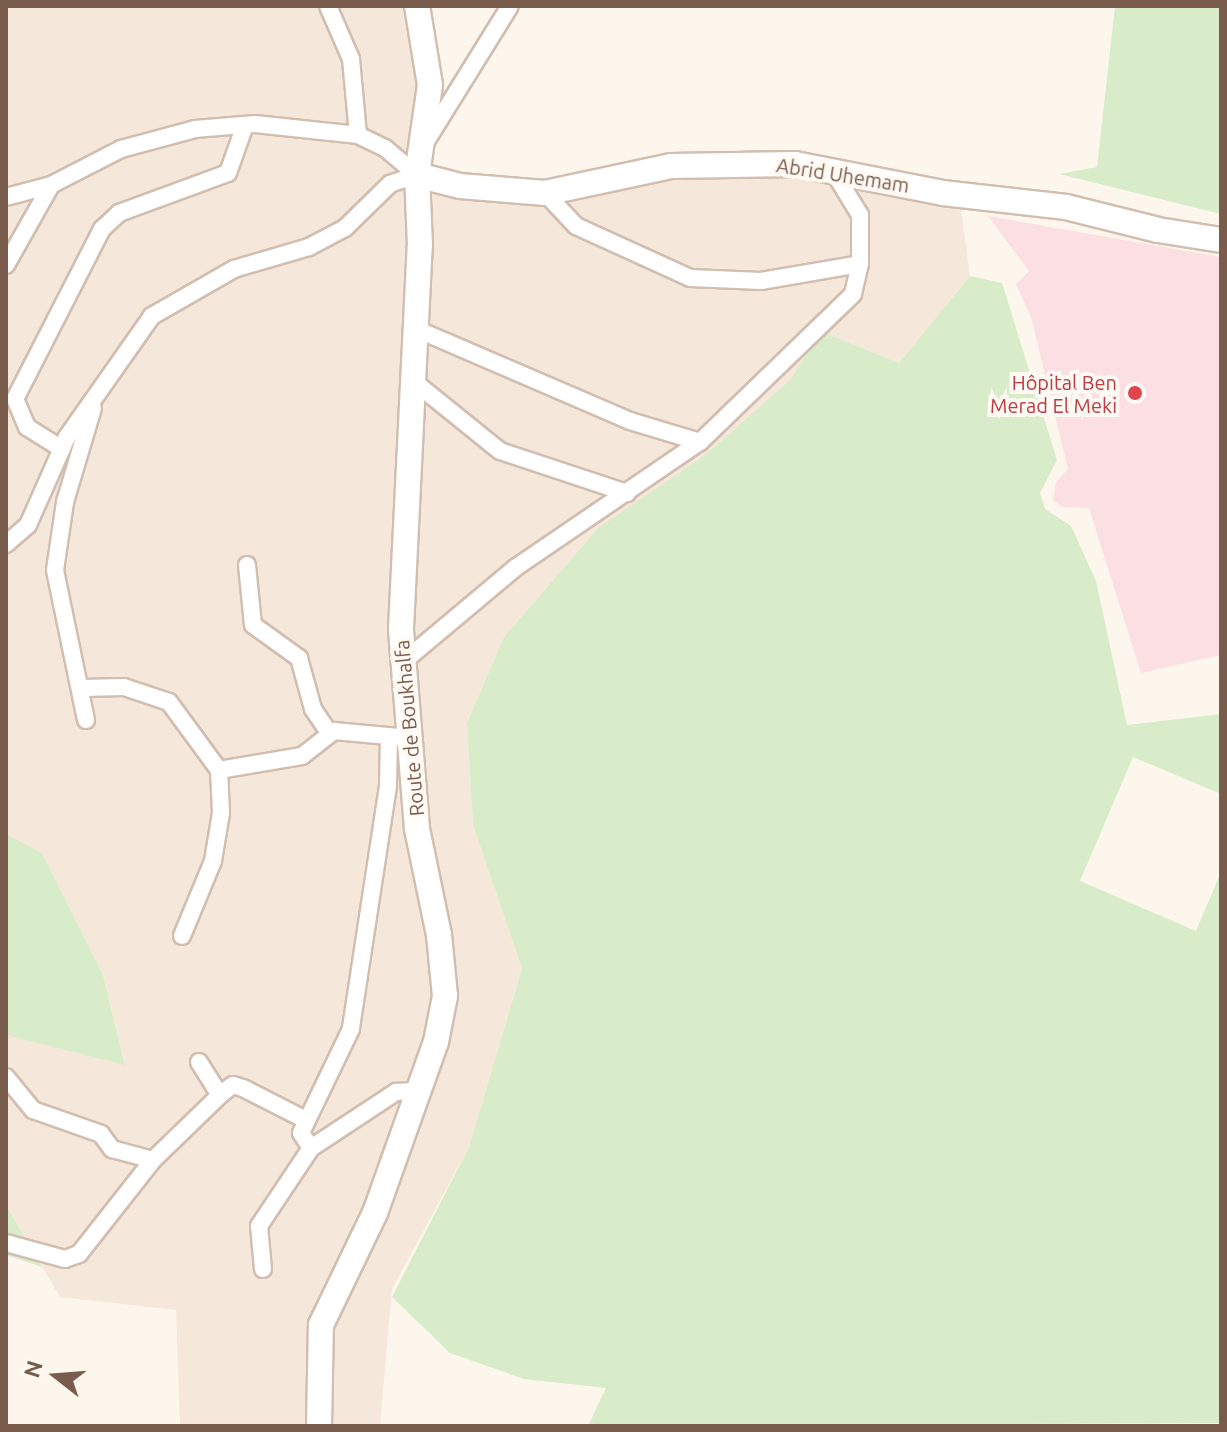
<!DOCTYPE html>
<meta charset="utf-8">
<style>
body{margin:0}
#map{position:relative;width:1227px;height:1432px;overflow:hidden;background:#fdf6ec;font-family:Ubuntu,sans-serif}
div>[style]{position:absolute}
.residential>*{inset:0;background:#f5e8da}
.medical>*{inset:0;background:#fbdfe3}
.green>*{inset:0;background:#d8ecc9}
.roads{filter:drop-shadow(2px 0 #d1beb0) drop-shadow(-2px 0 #d1beb0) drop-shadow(0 2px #d1beb0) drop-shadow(0 -2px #d1beb0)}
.street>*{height:16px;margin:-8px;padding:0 8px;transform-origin:8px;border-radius:8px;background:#fff}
.secondary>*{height:24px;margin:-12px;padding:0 12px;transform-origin:12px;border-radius:12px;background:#fff}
.dots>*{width:22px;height:22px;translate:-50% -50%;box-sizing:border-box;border:4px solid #fffaf3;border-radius:50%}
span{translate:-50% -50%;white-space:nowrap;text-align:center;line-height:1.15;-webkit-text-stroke:8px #fffaf3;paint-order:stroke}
.street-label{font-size:20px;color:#7a5c4d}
.health-label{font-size:20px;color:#be3a42}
.right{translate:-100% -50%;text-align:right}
.frame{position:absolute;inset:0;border:8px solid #7a5c4d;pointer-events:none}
.north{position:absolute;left:16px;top:1336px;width:80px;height:80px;-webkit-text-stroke:6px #fffaf3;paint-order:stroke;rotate:287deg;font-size:22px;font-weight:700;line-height:32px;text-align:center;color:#7a5c4d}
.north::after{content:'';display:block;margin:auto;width:28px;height:36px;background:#7a5c4d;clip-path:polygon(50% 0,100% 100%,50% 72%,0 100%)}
</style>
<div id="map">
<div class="residential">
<div style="clip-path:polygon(6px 6px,417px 6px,424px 38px,417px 174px,490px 190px,710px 163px,959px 194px,970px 276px,899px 363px,820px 331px,791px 379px,705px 455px,598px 528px,504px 637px,467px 723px,473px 825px,522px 967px,469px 1147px,392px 1289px,380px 1426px,180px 1426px,176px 1310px,60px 1297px,6px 1205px,6px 1035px,125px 1064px,103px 975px,42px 853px,6px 834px)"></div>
</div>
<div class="medical">
<div style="clip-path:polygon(988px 216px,1221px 257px,1221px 655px,1141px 673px,1089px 508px,1062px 507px,1053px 500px,1056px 482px,1068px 469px,1031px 317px,1016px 284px,1029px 271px)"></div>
</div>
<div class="green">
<div style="clip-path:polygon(1115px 6px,1221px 6px,1221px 214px,1059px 174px,1097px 167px)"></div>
<div style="clip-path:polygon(970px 276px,1002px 283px,1057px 460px,1040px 493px,1045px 509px,1071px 526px,1096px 581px,1127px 725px,1221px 714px,1221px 794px,1133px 757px,1080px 881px,1196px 931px,1221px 872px,1221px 1423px,588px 1426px,606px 1388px,524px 1379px,450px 1353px,392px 1297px,469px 1147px,522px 968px,473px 825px,467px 723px,504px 637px,598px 528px,705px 455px,791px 379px,820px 331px,899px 363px)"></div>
<div style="clip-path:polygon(6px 834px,42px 853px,103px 975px,125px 1065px,6px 1035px)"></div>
<div style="clip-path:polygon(6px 1205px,42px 1267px,6px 1255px)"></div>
</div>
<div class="roads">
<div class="street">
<div style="left:328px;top:6px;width:58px;rotate:66.5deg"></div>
<div style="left:351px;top:59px;width:76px;rotate:84.7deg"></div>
<div style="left:425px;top:143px;width:161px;rotate:-58.2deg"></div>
<div style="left:545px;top:193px;width:45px;rotate:46.8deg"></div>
<div style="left:576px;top:226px;width:125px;rotate:24.5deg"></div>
<div style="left:690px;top:278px;width:71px;rotate:2.4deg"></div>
<div style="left:761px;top:281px;width:100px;rotate:-9.7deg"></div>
<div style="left:6px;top:197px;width:47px;rotate:-14.9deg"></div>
<div style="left:51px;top:185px;width:79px;rotate:-27.2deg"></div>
<div style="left:121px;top:149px;width:77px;rotate:-15.1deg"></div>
<div style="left:195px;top:129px;width:60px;rotate:-4.8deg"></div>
<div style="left:255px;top:124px;width:104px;rotate:6.1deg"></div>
<div style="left:358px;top:135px;width:30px;rotate:26deg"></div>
<div style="left:385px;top:148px;width:42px;rotate:40.2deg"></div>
<div style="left:417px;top:175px;width:28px;rotate:162deg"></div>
<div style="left:390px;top:184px;width:63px;rotate:135.6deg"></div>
<div style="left:345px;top:228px;width:41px;rotate:152.2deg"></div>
<div style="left:309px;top:247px;width:78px;rotate:163.7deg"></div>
<div style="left:234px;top:269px;width:95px;rotate:150.2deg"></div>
<div style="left:152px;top:316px;width:148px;rotate:125.1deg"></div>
<div style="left:67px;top:437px;width:96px;rotate:113.9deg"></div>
<div style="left:28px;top:525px;width:29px;rotate:139deg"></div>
<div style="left:6px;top:265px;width:92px;rotate:-60.6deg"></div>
<div style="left:414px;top:328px;width:235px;rotate:23.3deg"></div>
<div style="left:630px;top:421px;width:73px;rotate:16.7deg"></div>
<div style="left:412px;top:380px;width:113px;rotate:38.9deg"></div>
<div style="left:500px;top:451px;width:134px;rotate:18.3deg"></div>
<div style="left:62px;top:449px;width:41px;rotate:-147.8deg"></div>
<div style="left:27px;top:427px;width:30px;rotate:-113deg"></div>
<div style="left:15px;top:399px;width:191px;rotate:-62.9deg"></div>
<div style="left:102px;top:229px;width:23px;rotate:-43deg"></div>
<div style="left:119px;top:213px;width:116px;rotate:-20.2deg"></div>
<div style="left:228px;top:173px;width:51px;rotate:-70.5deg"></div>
<div style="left:247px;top:565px;width:60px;rotate:84.3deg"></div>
<div style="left:253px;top:625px;width:57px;rotate:35.7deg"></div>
<div style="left:299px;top:658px;width:53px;rotate:74.6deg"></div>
<div style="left:313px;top:709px;width:30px;rotate:56deg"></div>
<div style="left:403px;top:662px;width:146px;rotate:-40deg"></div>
<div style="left:515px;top:568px;width:224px;rotate:-34.3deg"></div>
<div style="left:700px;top:442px;width:213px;rotate:-44deg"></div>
<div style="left:853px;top:294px;width:31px;rotate:-77deg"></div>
<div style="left:860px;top:264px;width:49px;rotate:-90deg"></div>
<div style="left:860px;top:215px;width:52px;rotate:-121.5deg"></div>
<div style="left:82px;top:688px;width:42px;rotate:-1.4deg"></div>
<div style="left:124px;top:687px;width:47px;rotate:18.4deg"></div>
<div style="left:169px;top:702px;width:84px;rotate:53.7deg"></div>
<div style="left:219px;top:770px;width:43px;rotate:87.3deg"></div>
<div style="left:221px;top:813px;width:49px;rotate:99.5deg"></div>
<div style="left:213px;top:861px;width:81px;rotate:112.5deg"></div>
<div style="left:86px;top:720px;width:153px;rotate:-101.7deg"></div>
<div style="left:55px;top:570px;width:69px;rotate:-81.6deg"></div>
<div style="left:65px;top:502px;width:98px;rotate:-73.4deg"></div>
<div style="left:389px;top:737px;width:49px;rotate:91.2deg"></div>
<div style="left:388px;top:786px;width:246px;rotate:98.7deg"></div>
<div style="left:351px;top:1029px;width:115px;rotate:115.7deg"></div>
<div style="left:301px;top:1133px;width:18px;rotate:56deg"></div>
<div style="left:311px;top:1148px;width:102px;rotate:-33.4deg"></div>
<div style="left:396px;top:1092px;width:22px;rotate:-3deg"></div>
<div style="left:219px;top:770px;width:84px;rotate:-9.6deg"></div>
<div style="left:302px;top:756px;width:41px;rotate:-38deg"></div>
<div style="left:334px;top:731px;width:65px;rotate:5.3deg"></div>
<div style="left:199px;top:1062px;width:39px;rotate:58deg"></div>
<div style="left:220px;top:1095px;width:16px;rotate:-38deg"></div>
<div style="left:233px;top:1085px;width:10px;rotate:17deg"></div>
<div style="left:243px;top:1088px;width:68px;rotate:26.9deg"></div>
<div style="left:6px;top:1077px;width:43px;rotate:50.7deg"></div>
<div style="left:33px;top:1110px;width:72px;rotate:19.4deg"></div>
<div style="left:101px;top:1134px;width:19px;rotate:54deg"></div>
<div style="left:112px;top:1149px;width:42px;rotate:15deg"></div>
<div style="left:6px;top:1243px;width:61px;rotate:15.2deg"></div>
<div style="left:65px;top:1259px;width:15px;rotate:-20deg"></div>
<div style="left:79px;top:1254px;width:120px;rotate:-51.8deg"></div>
<div style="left:153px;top:1160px;width:93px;rotate:-44.1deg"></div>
<div style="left:263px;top:1269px;width:43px;rotate:-95.3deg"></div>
<div style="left:259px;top:1226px;width:94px;rotate:-56.3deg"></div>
</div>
<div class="secondary">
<div style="left:417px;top:175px;width:44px;rotate:14.3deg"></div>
<div style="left:460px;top:186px;width:85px;rotate:4.7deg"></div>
<div style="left:545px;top:193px;width:129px;rotate:-12.1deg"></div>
<div style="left:671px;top:166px;width:124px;rotate:-0.9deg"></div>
<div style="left:795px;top:164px;width:151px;rotate:11.1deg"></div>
<div style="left:943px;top:193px;width:124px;rotate:6.5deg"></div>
<div style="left:1066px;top:207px;width:95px;rotate:14deg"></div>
<div style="left:1158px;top:230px;width:64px;rotate:9deg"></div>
<div style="left:319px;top:1426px;width:101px;rotate:-88.9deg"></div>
<div style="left:321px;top:1325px;width:124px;rotate:-64.3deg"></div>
<div style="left:375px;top:1213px;width:182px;rotate:-70.4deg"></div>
<div style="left:436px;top:1042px;width:47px;rotate:-78.9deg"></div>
<div style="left:445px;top:996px;width:61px;rotate:-95.6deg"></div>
<div style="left:439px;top:935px;width:108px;rotate:-101.7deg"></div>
<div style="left:417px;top:829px;width:201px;rotate:-94.6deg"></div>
<div style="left:401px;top:629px;width:383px;rotate:-87.2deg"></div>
<div style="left:420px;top:246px;width:71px;rotate:-92.4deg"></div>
<div style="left:417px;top:175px;width:91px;rotate:-81.8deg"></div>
<div style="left:430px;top:85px;width:80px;rotate:-99.3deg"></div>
</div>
</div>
<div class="dots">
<div style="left:1135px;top:393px;background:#e0444e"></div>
</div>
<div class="street-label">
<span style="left:843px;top:175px;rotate:9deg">Abrid Uhemam</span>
<span style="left:409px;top:728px;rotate:-95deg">Route de Boukhalfa</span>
</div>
<div class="health-label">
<span class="right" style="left:1117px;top:394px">Hôpital Ben<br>Merad El Meki</span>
</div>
<div class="frame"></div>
<div class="north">N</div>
</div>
